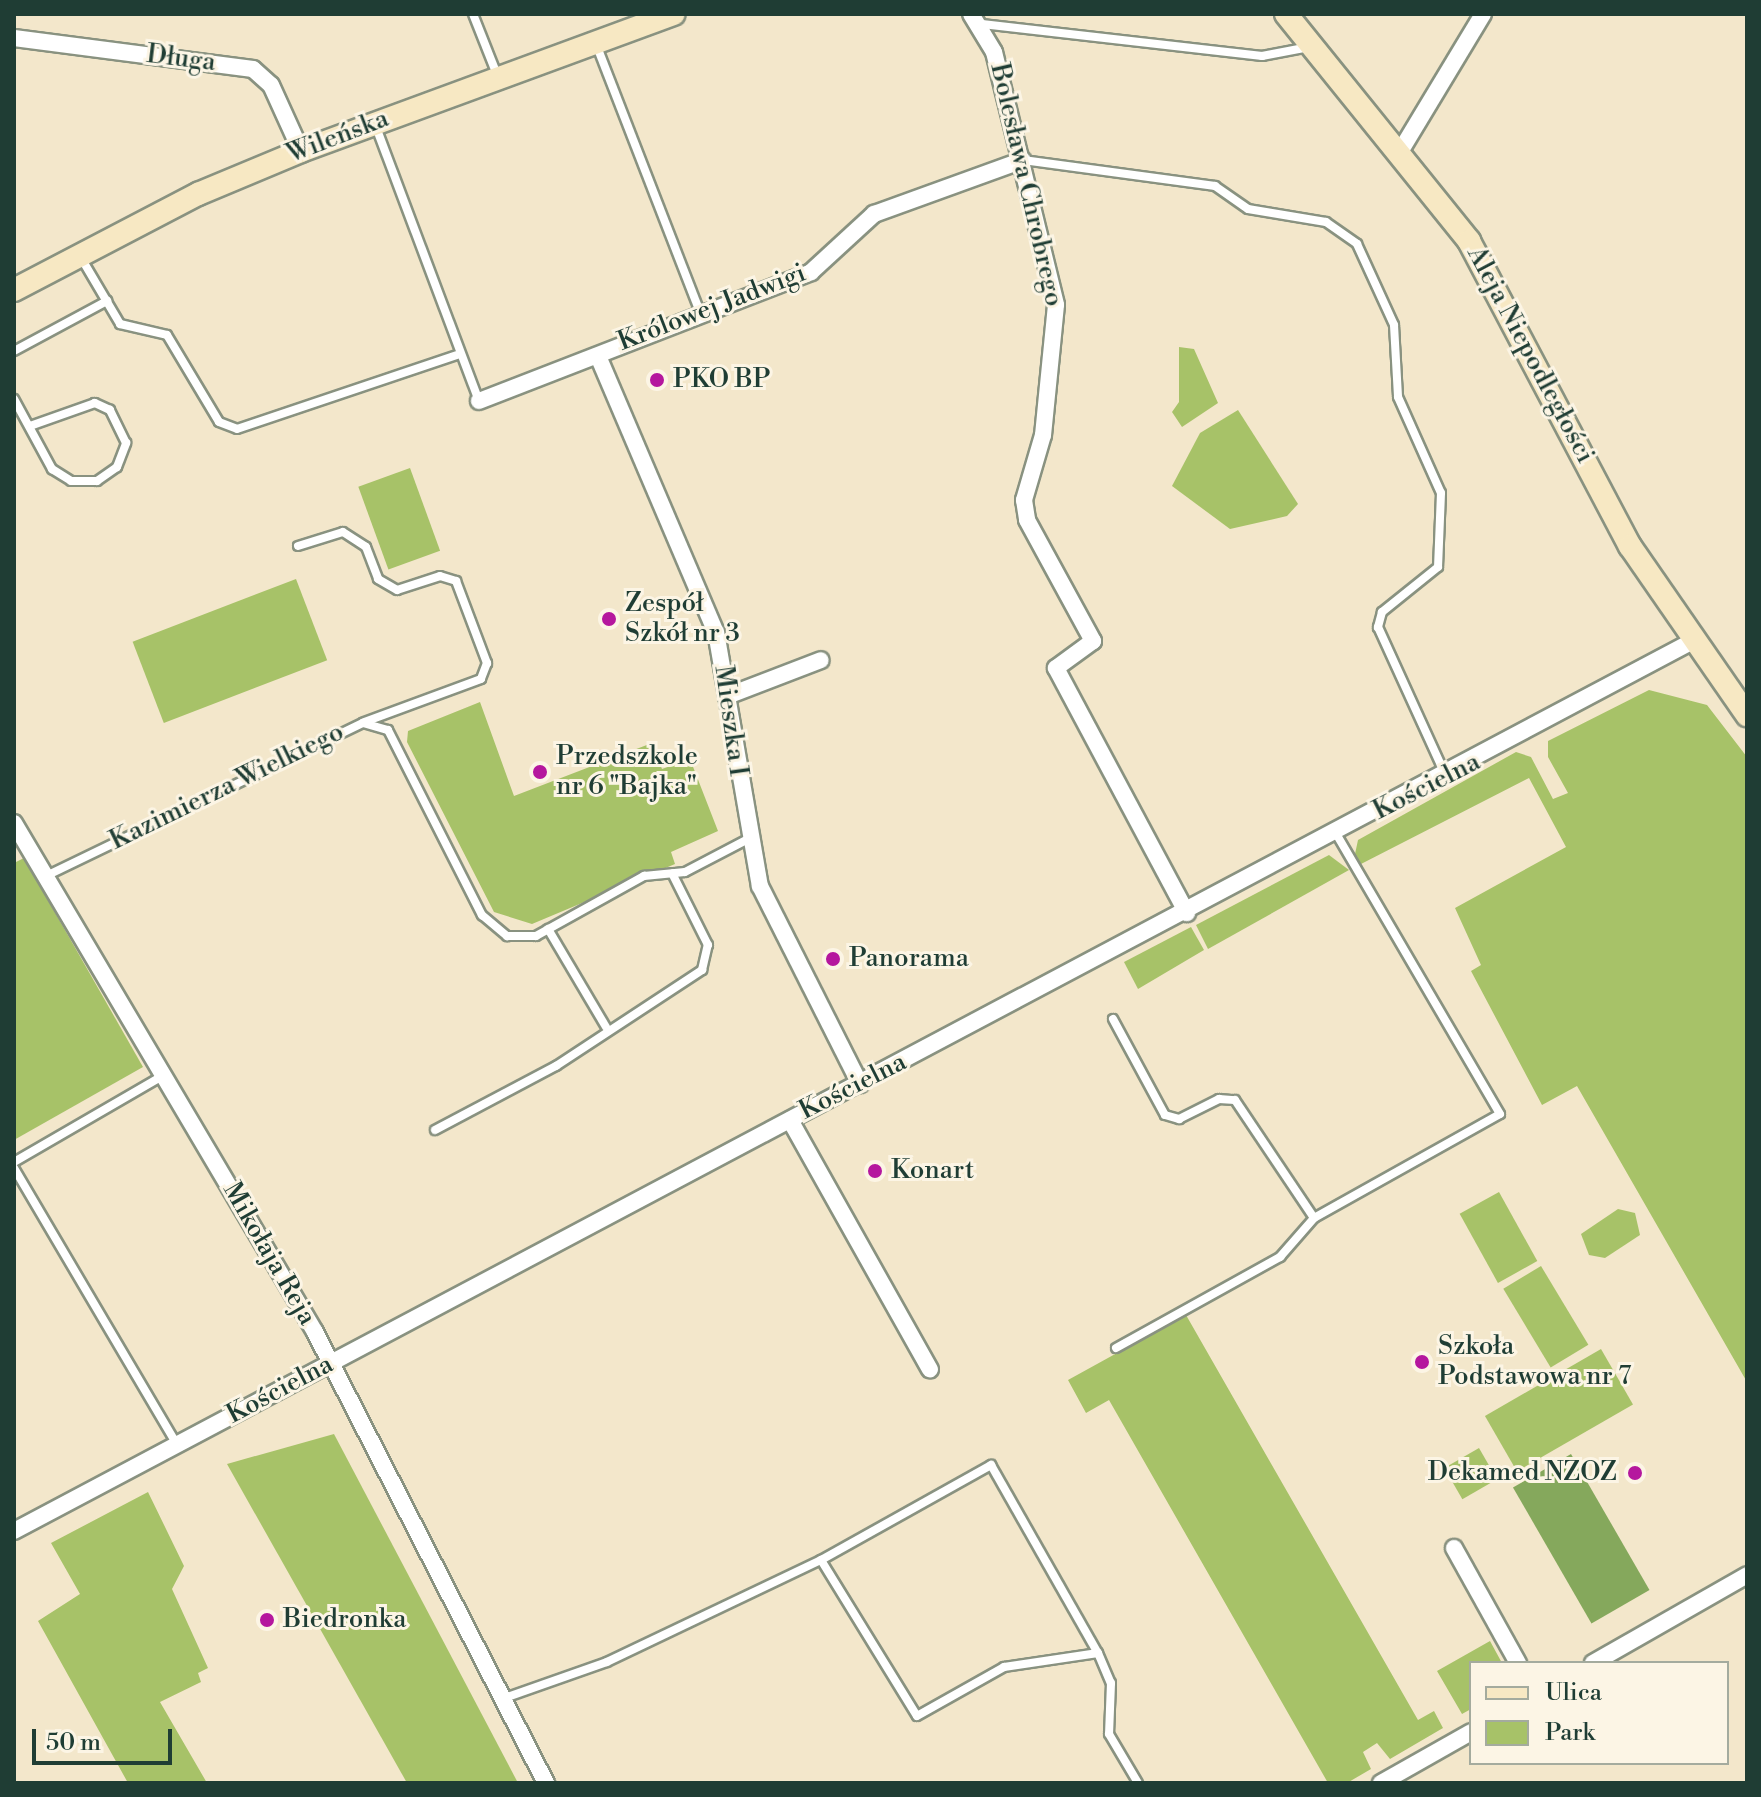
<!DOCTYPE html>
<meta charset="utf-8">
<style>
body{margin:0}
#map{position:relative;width:1761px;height:1797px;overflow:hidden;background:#f3e7cb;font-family:"Libre Bodoni",serif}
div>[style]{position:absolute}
.green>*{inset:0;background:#a7c268;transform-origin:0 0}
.forest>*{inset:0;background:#85a85c;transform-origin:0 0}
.roads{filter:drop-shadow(2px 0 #899280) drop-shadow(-2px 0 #899280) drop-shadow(0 2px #899280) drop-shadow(0 -2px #899280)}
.lane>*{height:8px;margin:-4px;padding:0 4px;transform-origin:4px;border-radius:4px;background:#fff}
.street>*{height:16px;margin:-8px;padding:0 8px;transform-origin:8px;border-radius:8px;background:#fff}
.secondary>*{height:22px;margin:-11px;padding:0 11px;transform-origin:11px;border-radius:11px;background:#f7e8c3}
.dots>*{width:22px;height:22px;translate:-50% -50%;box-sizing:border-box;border:4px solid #fcf5e5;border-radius:50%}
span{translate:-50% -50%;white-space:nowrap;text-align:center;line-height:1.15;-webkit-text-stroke:6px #fcf5e5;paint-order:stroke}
.street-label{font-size:26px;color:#1f3d34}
.poi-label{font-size:26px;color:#1f3d34}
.left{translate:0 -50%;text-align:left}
.right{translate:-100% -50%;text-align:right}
.frame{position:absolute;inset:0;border:16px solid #1f3d34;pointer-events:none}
.legend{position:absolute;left:1469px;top:1661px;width:260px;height:104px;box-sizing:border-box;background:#fcf5e5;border:2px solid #a4ab9e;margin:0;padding:10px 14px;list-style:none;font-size:24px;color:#1f3d34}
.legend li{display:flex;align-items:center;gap:16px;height:40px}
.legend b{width:40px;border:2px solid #a4ab9e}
.scale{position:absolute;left:32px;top:1729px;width:140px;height:36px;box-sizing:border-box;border:4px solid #1f3d34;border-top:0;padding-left:10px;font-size:24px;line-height:28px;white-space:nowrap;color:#1f3d34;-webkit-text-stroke:6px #fcf5e5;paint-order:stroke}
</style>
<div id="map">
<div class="green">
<div style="clip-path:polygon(1179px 347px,1194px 349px,1218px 403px,1182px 427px,1172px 412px,1179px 402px)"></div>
<div style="clip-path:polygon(1238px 410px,1298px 504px,1287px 516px,1230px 529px,1172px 486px,1200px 433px)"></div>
<div style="left:410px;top:468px;width:88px;height:55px;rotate:70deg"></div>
<div style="left:296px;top:579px;width:87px;height:175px;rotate:69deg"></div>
<div style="clip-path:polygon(1649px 690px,1707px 705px,1747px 757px,1747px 1382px,1577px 1086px,1542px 1105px,1471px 971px,1481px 965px,1455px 908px,1566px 847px,1529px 778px,1361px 864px,1355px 854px,1358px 840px,1516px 752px,1531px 757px,1553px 799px,1568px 793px,1548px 757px,1548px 741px)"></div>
<div style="clip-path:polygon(480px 702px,514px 796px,652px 743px,662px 769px,690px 759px,718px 831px,671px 852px,675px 864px,532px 924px,494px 912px,407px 742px,408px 731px)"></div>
<div style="clip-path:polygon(1329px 855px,1349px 870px,1208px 949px,1196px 925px)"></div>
<div style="clip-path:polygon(24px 858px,143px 1067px,14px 1140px,14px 863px)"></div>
<div style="clip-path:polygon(1191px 927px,1204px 950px,1138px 989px,1124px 962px)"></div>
<div style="left:1499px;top:1192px;width:79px;height:45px;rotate:61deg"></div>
<div style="clip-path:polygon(1618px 1209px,1635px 1213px,1640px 1235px,1605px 1258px,1589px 1255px,1581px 1234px)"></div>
<div style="left:1541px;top:1266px;width:92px;height:44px;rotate:59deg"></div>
<div style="clip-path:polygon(1186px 1315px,1418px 1720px,1434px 1711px,1443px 1728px,1390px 1759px,1377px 1743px,1363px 1752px,1371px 1769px,1347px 1783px,1328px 1783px,1109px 1400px,1086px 1413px,1068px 1380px)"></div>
<div style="left:1601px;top:1349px;width:64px;height:134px;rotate:60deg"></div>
<div style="clip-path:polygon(334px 1434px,518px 1783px,407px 1783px,227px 1464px)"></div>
<div style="left:1479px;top:1448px;width:36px;height:40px;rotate:60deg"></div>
<div style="clip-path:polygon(148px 1492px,184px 1566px,172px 1589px,208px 1668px,198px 1673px,201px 1682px,160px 1702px,207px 1783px,128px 1783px,38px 1621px,80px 1594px,51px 1543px)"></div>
<div style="clip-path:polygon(1490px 1641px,1502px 1663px,1471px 1663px,1471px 1709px,1462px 1714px,1437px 1671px)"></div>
</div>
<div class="forest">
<div style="left:1571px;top:1454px;width:157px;height:67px;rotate:60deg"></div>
</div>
<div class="roads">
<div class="lane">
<div style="left:473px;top:14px;width:68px;rotate:68.4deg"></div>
<div style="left:982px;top:24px;width:282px;rotate:6.5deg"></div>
<div style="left:1262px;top:56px;width:48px;rotate:-10.8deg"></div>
<div style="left:596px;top:44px;width:287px;rotate:68.8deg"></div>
<div style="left:376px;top:127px;width:293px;rotate:69.4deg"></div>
<div style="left:1023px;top:160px;width:194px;rotate:7.7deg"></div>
<div style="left:1215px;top:186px;width:40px;rotate:34.9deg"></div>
<div style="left:1248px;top:209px;width:79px;rotate:9.5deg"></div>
<div style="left:1326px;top:222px;width:38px;rotate:35deg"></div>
<div style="left:1357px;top:244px;width:89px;rotate:65.4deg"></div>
<div style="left:1394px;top:325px;width:72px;rotate:86.8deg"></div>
<div style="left:1398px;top:397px;width:105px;rotate:65.9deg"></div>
<div style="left:1441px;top:493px;width:74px;rotate:92.3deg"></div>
<div style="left:1438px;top:567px;width:72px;rotate:141.2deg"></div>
<div style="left:1382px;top:612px;width:16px;rotate:105deg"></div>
<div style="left:1378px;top:627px;width:162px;rotate:65.5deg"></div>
<div style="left:80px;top:256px;width:79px;rotate:59.5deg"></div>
<div style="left:120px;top:324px;width:48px;rotate:13.2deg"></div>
<div style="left:167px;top:335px;width:101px;rotate:59.1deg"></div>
<div style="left:219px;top:422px;width:19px;rotate:21deg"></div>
<div style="left:237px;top:429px;width:232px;rotate:-18.6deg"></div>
<div style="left:14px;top:351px;width:106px;rotate:-28.3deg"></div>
<div style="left:14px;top:399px;width:80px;rotate:61.5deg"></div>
<div style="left:52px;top:469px;width:22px;rotate:32deg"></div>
<div style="left:71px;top:481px;width:26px"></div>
<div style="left:97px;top:481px;width:24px;rotate:-35deg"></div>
<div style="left:117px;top:467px;width:26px;rotate:-69deg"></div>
<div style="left:126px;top:443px;width:37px;rotate:-116deg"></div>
<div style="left:110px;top:410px;width:17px;rotate:-155deg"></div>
<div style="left:95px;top:403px;width:69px;rotate:160.5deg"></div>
<div style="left:298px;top:546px;width:47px;rotate:-17.3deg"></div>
<div style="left:343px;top:532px;width:27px;rotate:33deg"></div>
<div style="left:366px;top:547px;width:34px;rotate:69deg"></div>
<div style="left:378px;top:579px;width:22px;rotate:30deg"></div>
<div style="left:397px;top:590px;width:45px;rotate:-18deg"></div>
<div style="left:440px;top:576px;width:17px;rotate:17deg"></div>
<div style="left:456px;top:581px;width:88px;rotate:69.3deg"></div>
<div style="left:487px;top:663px;width:17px;rotate:111deg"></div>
<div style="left:481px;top:679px;width:125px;rotate:159.8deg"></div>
<div style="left:46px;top:876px;width:352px;rotate:-25.8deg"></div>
<div style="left:363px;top:723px;width:26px;rotate:16deg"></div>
<div style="left:388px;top:730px;width:208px;rotate:63.1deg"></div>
<div style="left:482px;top:915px;width:33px;rotate:40deg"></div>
<div style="left:507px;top:936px;width:29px"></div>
<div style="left:536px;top:936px;width:124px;rotate:-29.1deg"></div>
<div style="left:644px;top:876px;width:41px;rotate:-5.6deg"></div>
<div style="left:685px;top:872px;width:71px;rotate:-27.6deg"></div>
<div style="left:548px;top:929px;width:114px;rotate:59.4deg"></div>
<div style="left:1113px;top:1019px;width:109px;rotate:61.6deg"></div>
<div style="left:1165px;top:1115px;width:15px;rotate:16deg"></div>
<div style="left:1179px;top:1119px;width:45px;rotate:-26.6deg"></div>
<div style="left:1219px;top:1099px;width:16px;rotate:4deg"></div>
<div style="left:1235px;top:1100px;width:142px;rotate:56.2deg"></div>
<div style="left:435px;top:1130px;width:137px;rotate:-27.9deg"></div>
<div style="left:556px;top:1066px;width:175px;rotate:-33.3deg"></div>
<div style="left:702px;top:970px;width:26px;rotate:-77deg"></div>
<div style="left:708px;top:945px;width:80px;rotate:-116.6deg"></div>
<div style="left:14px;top:1162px;width:173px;rotate:-30.1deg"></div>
<div style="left:14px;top:1168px;width:321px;rotate:59.5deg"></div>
<div style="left:1116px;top:1348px;width:188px;rotate:-29deg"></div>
<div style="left:1280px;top:1257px;width:52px;rotate:-48.9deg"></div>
<div style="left:1314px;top:1218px;width:213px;rotate:-29.2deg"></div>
<div style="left:1500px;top:1114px;width:325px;rotate:-120.3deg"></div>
<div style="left:821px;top:1560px;width:183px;rotate:58.4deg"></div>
<div style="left:917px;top:1716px;width:100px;rotate:-29.4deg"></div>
<div style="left:1004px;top:1667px;width:95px;rotate:-8.5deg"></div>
<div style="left:1098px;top:1653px;width:33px;rotate:67deg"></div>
<div style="left:1111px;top:1683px;width:51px;rotate:92.2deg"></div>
<div style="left:1109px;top:1734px;width:57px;rotate:59.4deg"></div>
<div style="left:502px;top:1699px;width:111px;rotate:-19.4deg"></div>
<div style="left:607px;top:1662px;width:237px;rotate:-25.5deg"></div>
<div style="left:821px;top:1560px;width:195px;rotate:-29.2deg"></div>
<div style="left:991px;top:1465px;width:216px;rotate:60.4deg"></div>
</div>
<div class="street">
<div style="left:971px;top:14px;width:44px;rotate:58.8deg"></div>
<div style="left:994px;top:52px;width:260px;rotate:76.2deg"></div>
<div style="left:1056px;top:305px;width:131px;rotate:95.7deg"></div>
<div style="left:1043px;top:435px;width:68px;rotate:106.3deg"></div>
<div style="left:1024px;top:500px;width:20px;rotate:81deg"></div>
<div style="left:1027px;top:520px;width:138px;rotate:61.4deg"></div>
<div style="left:1093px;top:641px;width:46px;rotate:143.9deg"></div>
<div style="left:1056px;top:668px;width:278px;rotate:61.9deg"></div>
<div style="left:14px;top:38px;width:241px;rotate:7.4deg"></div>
<div style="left:253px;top:69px;width:24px;rotate:42deg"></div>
<div style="left:271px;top:85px;width:72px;rotate:65.6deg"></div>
<div style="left:1401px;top:150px;width:159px;rotate:-58.9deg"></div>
<div style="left:598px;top:356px;width:300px;rotate:66.9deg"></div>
<div style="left:716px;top:632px;width:258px;rotate:80.2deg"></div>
<div style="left:760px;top:886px;width:222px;rotate:63.2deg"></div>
<div style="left:479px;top:401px;width:356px;rotate:-21.2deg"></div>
<div style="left:811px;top:272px;width:86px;rotate:-42.6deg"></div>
<div style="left:874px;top:214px;width:158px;rotate:-19.9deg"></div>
<div style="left:730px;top:695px;width:97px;rotate:-21deg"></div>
<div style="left:14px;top:823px;width:591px;rotate:59.4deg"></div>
<div style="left:315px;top:1332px;width:507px;rotate:62.88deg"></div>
<div style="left:790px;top:1120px;width:286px;rotate:60.7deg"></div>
<div style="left:14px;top:1531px;width:1898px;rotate:-27.93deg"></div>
<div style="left:1454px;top:1548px;width:132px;rotate:60.9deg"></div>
<div style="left:1593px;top:1663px;width:177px;rotate:-29.7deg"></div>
<div style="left:1381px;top:1783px;width:103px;rotate:-29.5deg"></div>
</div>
<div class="secondary">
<div style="left:1286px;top:14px;width:292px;rotate:51.1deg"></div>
<div style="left:1469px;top:241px;width:345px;rotate:62.2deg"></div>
<div style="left:1630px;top:546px;width:206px;rotate:55.3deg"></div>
<div style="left:14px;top:290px;width:208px;rotate:-27.6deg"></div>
<div style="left:198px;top:194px;width:112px;rotate:-22.7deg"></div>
<div style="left:301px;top:151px;width:397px;rotate:-20.2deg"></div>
</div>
</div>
<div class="dots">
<div style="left:657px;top:380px;background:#b5179e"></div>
<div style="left:609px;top:619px;background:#b5179e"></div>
<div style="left:540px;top:772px;background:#b5179e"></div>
<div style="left:833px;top:959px;background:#b5179e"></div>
<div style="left:875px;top:1171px;background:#b5179e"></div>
<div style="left:1422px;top:1362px;background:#b5179e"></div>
<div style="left:1635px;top:1473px;background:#b5179e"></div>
<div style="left:267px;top:1620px;background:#b5179e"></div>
</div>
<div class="street-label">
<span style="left:181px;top:59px;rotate:7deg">Długa</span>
<span style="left:338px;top:137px;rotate:-21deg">Wileńska</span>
<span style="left:1026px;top:185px;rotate:77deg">Bolesława Chrobrego</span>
<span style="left:712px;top:308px;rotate:-21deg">Królowej Jadwigi</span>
<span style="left:1530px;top:355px;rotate:62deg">Aleja Niepodległości</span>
<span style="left:730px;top:721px;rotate:82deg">Mieszka I</span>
<span style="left:227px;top:787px;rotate:-26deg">Kazimierza Wielkiego</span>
<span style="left:1427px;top:787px;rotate:-27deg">Kościelna</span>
<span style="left:853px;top:1087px;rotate:-27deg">Kościelna</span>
<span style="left:269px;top:1254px;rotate:60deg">Mikołaja Reja</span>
<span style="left:280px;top:1390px;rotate:-28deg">Kościelna</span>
</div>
<div class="poi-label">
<span class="left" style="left:673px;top:380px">PKO BP</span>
<span class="left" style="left:625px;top:619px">Zespół<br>Szkół nr 3</span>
<span class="left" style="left:556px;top:772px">Przedszkole<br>nr 6 "Bajka"</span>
<span class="left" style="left:849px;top:959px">Panorama</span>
<span class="left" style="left:891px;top:1171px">Konart</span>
<span class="left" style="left:1438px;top:1362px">Szkoła<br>Podstawowa nr 7</span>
<span class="right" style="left:1617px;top:1473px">Dekamed NZOZ</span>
<span class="left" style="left:283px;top:1620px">Biedronka</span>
</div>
<div class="frame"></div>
<ul class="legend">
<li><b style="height:10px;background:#f7e8c3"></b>Ulica</li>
<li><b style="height:22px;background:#a7c268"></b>Park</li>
</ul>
<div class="scale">50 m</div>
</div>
